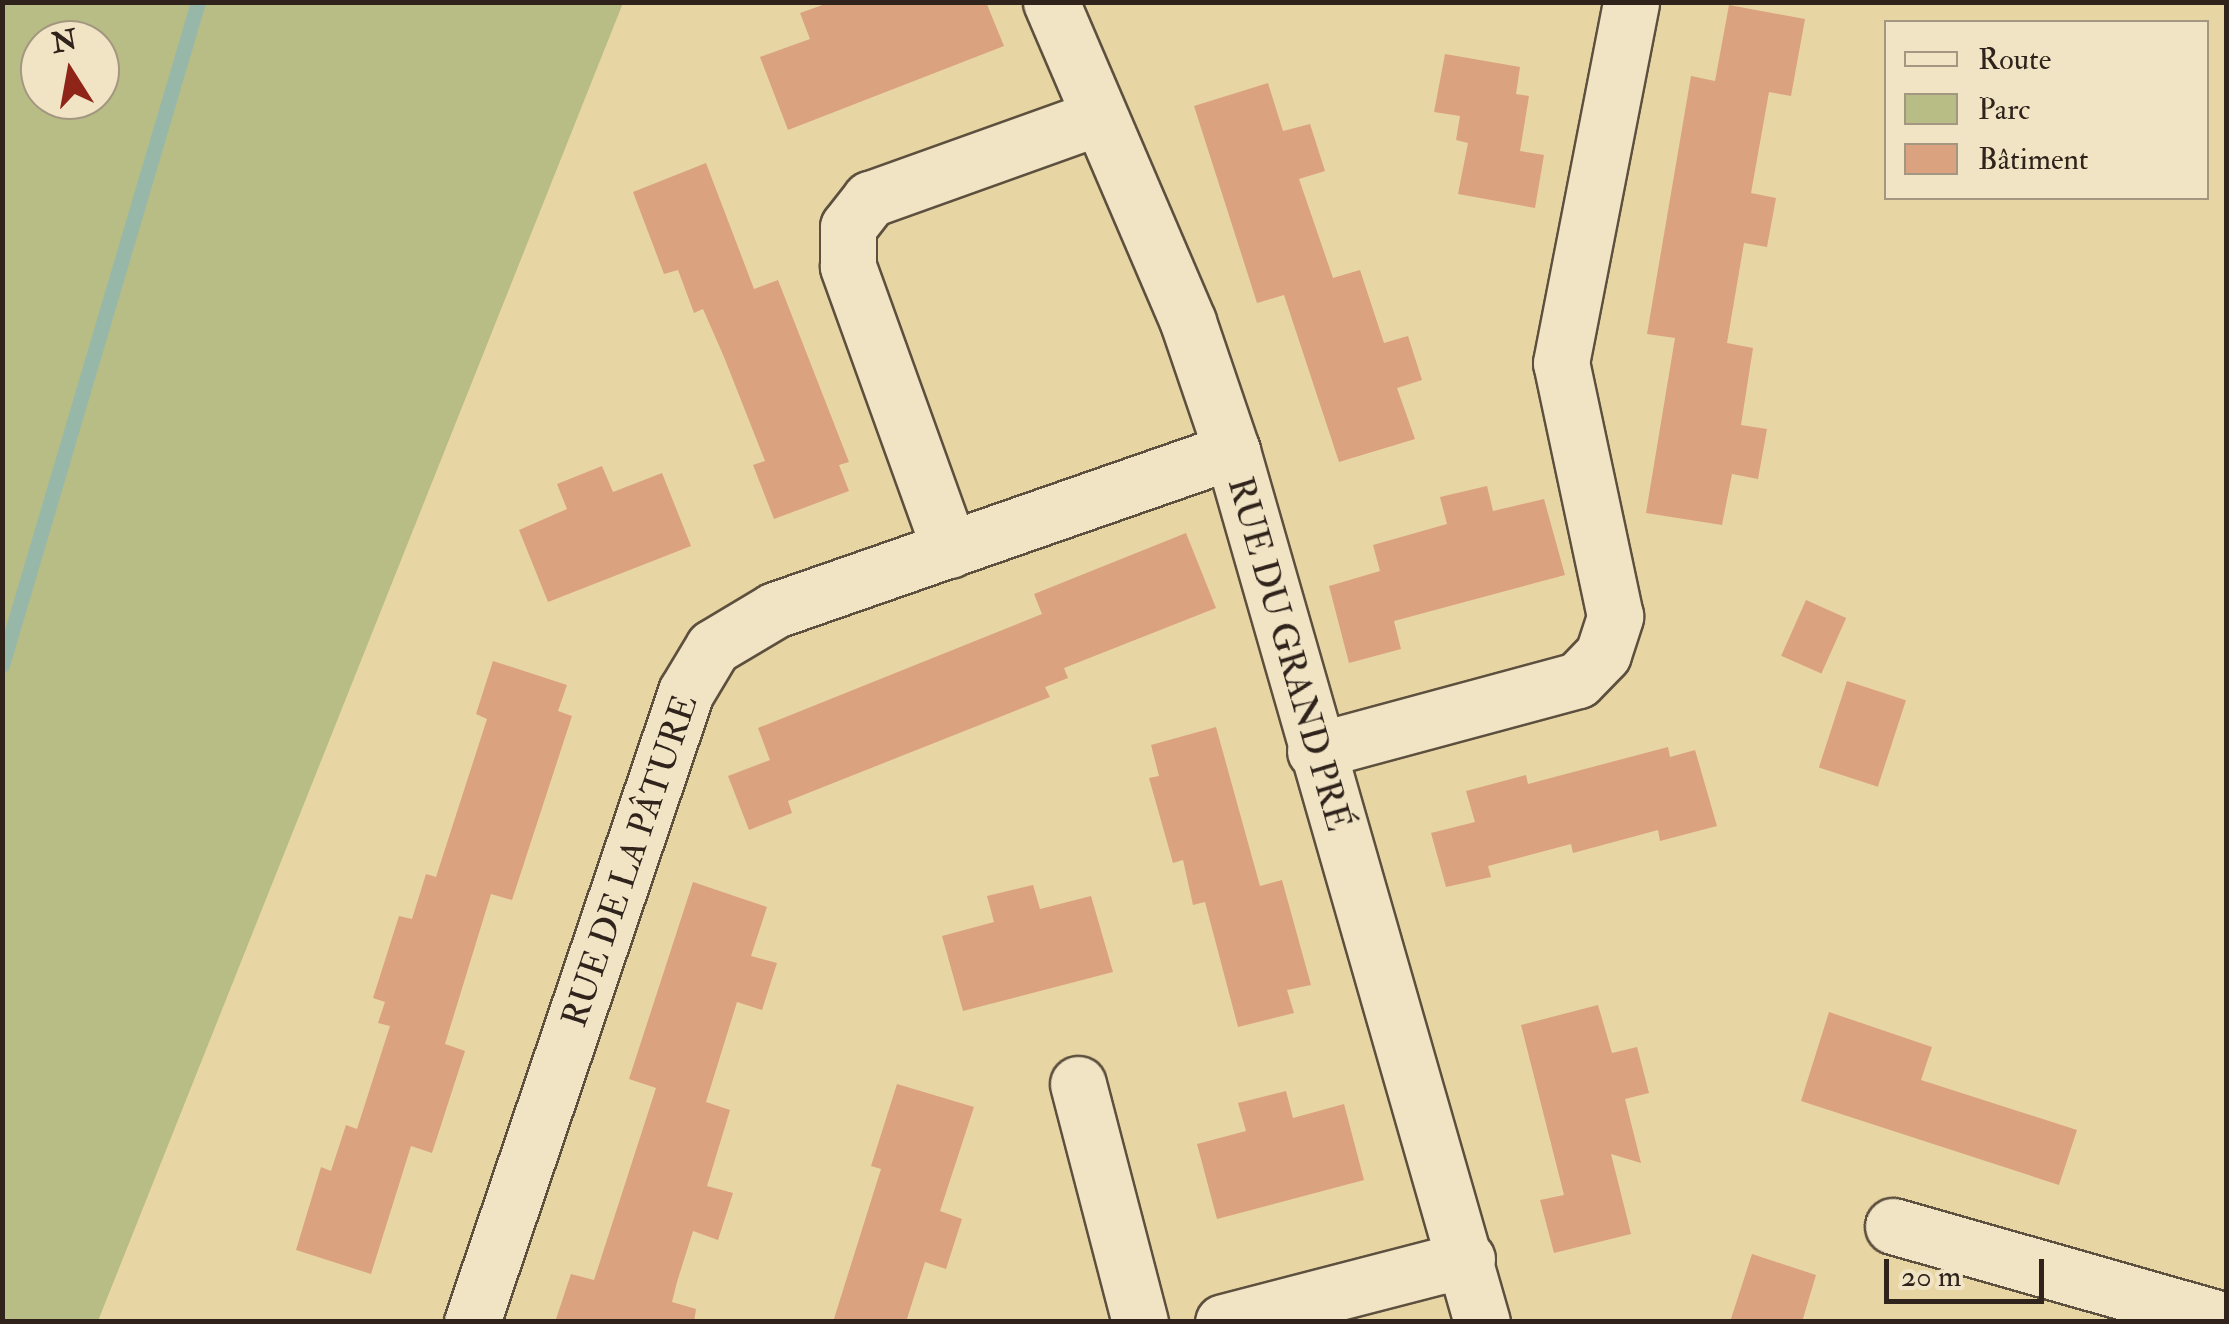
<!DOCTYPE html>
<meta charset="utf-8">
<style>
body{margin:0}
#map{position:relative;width:2229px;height:1324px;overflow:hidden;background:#e8d5a4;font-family:"IM FELL Double Pica",serif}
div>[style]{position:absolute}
.green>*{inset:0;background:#b7bd85}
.stream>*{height:15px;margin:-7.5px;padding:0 7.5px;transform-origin:7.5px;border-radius:7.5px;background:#97b8a9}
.building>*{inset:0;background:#dba27f;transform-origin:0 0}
.roads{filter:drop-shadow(2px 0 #5d503e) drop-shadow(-2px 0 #5d503e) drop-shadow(0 2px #5d503e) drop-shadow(0 -2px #5d503e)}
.minor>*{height:55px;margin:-27.5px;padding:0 27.5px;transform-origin:27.5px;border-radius:27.5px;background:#f0e4c4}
span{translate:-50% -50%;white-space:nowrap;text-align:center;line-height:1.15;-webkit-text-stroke:8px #f0e4c4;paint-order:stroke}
.street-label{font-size:35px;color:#2f231c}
.frame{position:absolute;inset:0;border:5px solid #2f231c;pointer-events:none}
.legend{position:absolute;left:1884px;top:20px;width:325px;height:180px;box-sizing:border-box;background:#f0e4c4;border:2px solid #a39781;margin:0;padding:12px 18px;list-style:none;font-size:30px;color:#2f231c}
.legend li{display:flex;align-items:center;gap:20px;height:50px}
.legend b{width:50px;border:2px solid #a39781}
.north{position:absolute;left:20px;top:20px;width:100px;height:100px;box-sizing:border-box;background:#f0e4c4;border:2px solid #a39781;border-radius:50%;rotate:349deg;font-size:28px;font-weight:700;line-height:40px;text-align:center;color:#2f231c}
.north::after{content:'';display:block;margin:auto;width:35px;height:45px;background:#8f2418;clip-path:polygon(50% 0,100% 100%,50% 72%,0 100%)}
.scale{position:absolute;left:1884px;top:1259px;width:160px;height:45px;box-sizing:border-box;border:5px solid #2f231c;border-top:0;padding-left:12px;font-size:30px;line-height:35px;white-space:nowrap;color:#2f231c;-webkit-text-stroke:8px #f0e4c4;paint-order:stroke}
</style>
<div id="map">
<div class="green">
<div style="clip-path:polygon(evenodd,3px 2px,623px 3px,98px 1321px,3px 1321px,3px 2px,40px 40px,100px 40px,100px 100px,40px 100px,40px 40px)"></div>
</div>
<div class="stream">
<div style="left:2px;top:665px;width:691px;rotate:-73.53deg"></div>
</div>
<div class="building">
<div style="clip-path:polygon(831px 2px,986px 2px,1004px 46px,788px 130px,760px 57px,810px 39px,800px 13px)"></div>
<div style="clip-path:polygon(1729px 5px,1805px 19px,1791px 96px,1769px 92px,1751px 193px,1776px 198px,1767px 247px,1744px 243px,1727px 343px,1753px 348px,1741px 425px,1767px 429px,1758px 479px,1732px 474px,1722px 525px,1646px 513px,1675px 338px,1647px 334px,1691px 76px,1715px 81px)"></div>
<div style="clip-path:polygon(1445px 54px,1520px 67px,1516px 94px,1529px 96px,1520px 151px,1544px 155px,1535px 208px,1458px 194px,1468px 143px,1456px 140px,1460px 116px,1434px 112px)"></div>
<div style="clip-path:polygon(1268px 83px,1283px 131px,1310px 124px,1325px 171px,1299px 179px,1333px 278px,1360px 270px,1384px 343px,1408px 336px,1422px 380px,1397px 388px,1415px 439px,1339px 462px,1284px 295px,1257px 303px,1194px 106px)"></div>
<div style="clip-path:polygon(706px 163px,754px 289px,778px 280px,849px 462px,839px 465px,849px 491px,774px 519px,753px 465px,765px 461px,724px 357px,703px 309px,694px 313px,678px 270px,664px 274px,633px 192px)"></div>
<div style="clip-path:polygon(602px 466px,613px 492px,662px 473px,691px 546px,548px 602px,519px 530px,567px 509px,557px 484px)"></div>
<div style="clip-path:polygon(1487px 486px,1493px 511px,1544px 499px,1565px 575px,1394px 621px,1401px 649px,1349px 663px,1329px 586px,1380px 571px,1373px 545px,1447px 524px,1440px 497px)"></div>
<div style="clip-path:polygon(1186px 533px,1216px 608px,1064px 668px,1068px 678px,1045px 687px,1050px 697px,788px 801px,792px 813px,749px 830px,728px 776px,770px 760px,758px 728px,1042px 614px,1034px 594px)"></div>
<div style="left:1806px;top:600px;width:44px;height:61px;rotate:24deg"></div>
<div style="clip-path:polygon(493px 661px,567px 685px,558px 711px,572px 716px,512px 900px,491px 894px,445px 1044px,465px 1051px,432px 1153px,411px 1146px,371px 1274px,296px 1250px,321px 1167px,331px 1171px,346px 1125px,357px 1129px,390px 1026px,378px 1023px,385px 1002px,373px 998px,399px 916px,412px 919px,426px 874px,436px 877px,487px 719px,476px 714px)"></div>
<div style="left:1847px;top:681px;width:62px;height:91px;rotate:18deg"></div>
<div style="clip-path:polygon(1216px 727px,1260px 886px,1282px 880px,1311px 985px,1287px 990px,1294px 1013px,1238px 1027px,1205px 902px,1193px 905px,1183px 860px,1173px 863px,1149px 778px,1159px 776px,1151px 745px)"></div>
<div style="clip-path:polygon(1668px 747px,1670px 757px,1695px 750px,1717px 826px,1660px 841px,1658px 830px,1573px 853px,1571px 844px,1488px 866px,1491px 877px,1446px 887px,1431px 833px,1475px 822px,1466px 791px,1526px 775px,1528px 784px)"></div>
<div style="clip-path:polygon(693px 882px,767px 907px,751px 956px,777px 963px,762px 1010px,737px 1002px,706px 1102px,730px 1110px,707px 1186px,733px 1193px,718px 1240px,693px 1231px,677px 1282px,672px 1302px,696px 1309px,694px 1322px,555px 1322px,571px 1274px,594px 1280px,656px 1088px,629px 1079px)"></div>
<div style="clip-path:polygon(1033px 885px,1040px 909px,1091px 896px,1113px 972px,963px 1011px,942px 936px,994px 922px,987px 896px)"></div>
<div style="clip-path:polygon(1598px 1005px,1612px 1053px,1637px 1047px,1649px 1093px,1625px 1099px,1641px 1163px,1611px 1154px,1631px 1234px,1554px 1253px,1540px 1200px,1564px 1195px,1521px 1025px)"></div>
<div style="clip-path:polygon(1829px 1012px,1932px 1047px,1921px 1080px,2077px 1130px,2059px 1185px,1801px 1101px)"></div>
<div style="clip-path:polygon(897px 1084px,974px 1107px,940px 1211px,962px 1219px,946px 1269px,925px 1262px,906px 1322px,833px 1322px,881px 1169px,871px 1166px)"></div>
<div style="clip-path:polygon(1286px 1091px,1293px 1118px,1344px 1104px,1364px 1180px,1217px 1219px,1197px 1144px,1246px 1131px,1238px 1103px)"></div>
<div style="clip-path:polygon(1752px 1254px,1816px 1275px,1802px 1322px,1730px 1322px)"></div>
</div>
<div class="roads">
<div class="minor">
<div style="left:1051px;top:2px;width:348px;rotate:66.8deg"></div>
<div style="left:1188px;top:322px;width:136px;rotate:71.2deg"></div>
<div style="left:1232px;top:451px;width:906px;rotate:73.99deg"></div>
<div style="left:950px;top:550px;width:302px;rotate:-109.8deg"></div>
<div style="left:848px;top:266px;width:39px;rotate:-90deg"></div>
<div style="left:848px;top:227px;width:36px;rotate:-52deg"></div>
<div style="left:870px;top:199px;width:243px;rotate:-19.7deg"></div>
<div style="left:1315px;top:751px;width:272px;rotate:-15.1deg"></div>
<div style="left:1578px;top:680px;width:36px;rotate:-46deg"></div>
<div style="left:1603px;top:654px;width:40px;rotate:-72deg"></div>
<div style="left:1615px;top:616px;width:259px;rotate:-102deg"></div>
<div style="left:1561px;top:363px;width:368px;rotate:-79deg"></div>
<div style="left:1078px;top:1084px;width:246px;rotate:75.4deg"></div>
<div style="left:1893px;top:1226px;width:346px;rotate:15.9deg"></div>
<div style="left:472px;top:1322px;width:665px;rotate:-71.24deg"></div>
<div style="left:686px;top:692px;width:52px;rotate:-59deg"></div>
<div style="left:713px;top:647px;width:72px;rotate:-30.8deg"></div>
<div style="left:775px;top:610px;width:484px;rotate:-19.2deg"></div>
<div style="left:1223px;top:1322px;width:252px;rotate:-14.5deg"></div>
</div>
</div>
<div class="street-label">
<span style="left:1289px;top:654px;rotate:74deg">RUE DU GRAND PRÉ</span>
<span style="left:630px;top:861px;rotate:-71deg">RUE DE LA PÂTURE</span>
</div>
<div class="frame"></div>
<ul class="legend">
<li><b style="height:12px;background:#f0e4c4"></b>Route</li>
<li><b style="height:28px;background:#b7bd85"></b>Parc</li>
<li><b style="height:28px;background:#dba27f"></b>Bâtiment</li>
</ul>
<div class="north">N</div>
<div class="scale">20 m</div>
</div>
